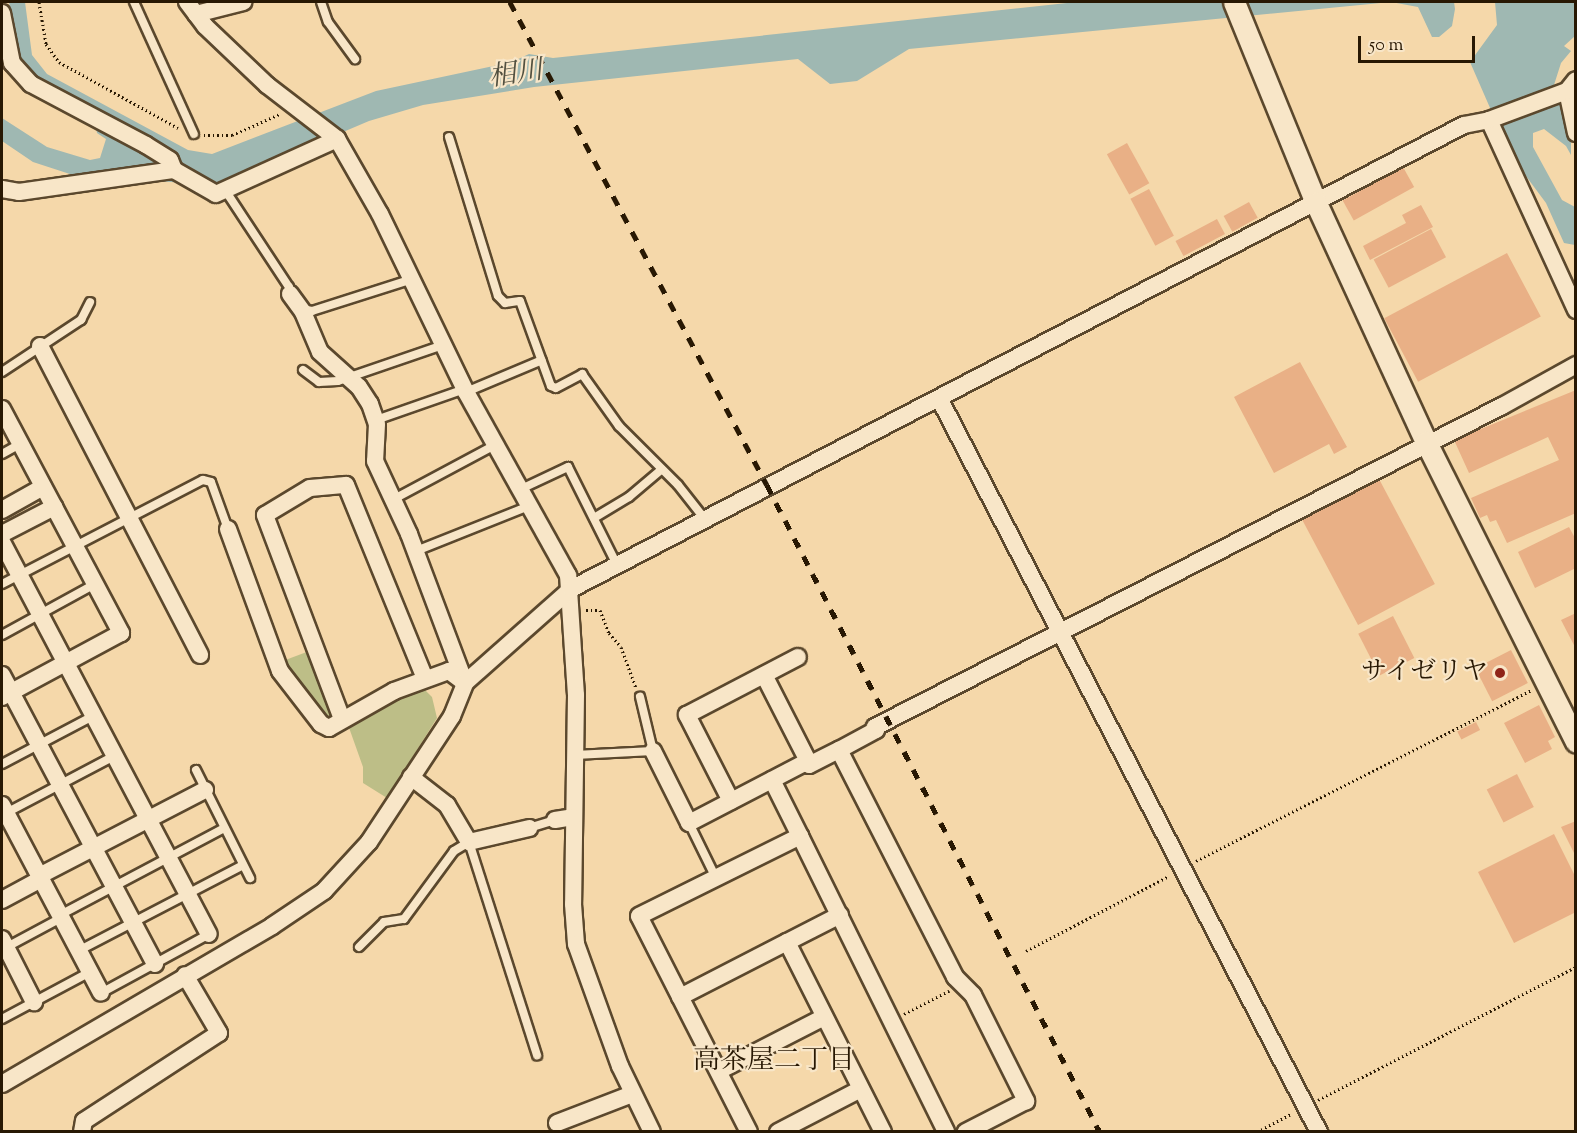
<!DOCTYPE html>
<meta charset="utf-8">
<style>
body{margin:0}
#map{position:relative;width:1577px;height:1133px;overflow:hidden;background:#f5d8aa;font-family:"Sorts Mill Goudy","Noto Serif JP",serif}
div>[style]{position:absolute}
.green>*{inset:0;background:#bdbe87}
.water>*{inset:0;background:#9fb8b2}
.building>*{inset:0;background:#e9b086;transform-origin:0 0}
.path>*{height:3px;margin-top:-1.5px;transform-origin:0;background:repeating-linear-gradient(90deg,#281803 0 1.5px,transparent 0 4.5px)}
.roads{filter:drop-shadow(2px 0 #5b482d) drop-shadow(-2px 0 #5b482d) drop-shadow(0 2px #5b482d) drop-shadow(0 -2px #5b482d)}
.service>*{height:8px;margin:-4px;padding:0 4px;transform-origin:4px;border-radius:4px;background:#f8e6c8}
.minor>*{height:16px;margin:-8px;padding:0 8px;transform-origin:8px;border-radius:8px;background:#f8e6c8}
.tertiary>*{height:21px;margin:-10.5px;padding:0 10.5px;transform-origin:10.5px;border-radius:10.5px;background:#f8e6c8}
.rail>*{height:4.5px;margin-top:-2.25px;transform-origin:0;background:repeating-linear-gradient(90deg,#281803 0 10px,transparent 0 20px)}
.dots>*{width:16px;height:16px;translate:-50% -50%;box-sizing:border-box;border:3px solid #f8e6c8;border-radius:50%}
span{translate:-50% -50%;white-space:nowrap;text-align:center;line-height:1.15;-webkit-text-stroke:4.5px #f8e6c8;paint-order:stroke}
.poi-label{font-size:26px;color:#281803}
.right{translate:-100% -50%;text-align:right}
.water-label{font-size:27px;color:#525040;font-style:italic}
.neighbourhood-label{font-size:27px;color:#281803}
.frame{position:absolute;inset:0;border:3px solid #281803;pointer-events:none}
.scale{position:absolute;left:1358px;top:36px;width:117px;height:27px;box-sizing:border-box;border:3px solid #281803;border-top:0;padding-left:8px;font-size:18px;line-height:21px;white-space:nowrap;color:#281803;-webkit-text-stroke:4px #f8e6c8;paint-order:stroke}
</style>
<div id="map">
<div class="green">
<div style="clip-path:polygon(312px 650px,337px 715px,325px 723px,280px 662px)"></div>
<div style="clip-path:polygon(420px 685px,432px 697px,437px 718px,387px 798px,363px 783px,363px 767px,347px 722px)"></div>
</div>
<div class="water">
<div style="clip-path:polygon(9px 2px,25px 2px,32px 55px,47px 74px,188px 150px,212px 154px,376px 91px,512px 62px,529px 54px,553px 58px,1076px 2px,1454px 2px,1455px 9px,1452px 26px,1439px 37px,1432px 37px,1418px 7px,1391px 2px,909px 49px,857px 81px,830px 84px,798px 59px,534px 87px,423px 105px,369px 121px,218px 185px,76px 176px,33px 162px,2px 141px,2px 118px,47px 147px,90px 160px,100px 158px,106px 139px,97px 133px,93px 111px,28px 71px,18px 58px)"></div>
<div style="clip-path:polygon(1495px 2px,1575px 2px,1575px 36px,1564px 46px,1571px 51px,1561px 63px,1554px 85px,1571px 128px,1571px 155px,1566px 146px,1544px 129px,1533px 133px,1533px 147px,1562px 200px,1575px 207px,1575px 245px,1564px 243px,1546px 203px,1511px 156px,1470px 62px,1497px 25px)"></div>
</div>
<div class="building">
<div style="left:1127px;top:143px;width:46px;height:23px;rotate:61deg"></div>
<div style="left:1403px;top:167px;width:23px;height:69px;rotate:61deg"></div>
<div style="left:1149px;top:189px;width:53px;height:21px;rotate:62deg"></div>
<div style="left:1249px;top:202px;width:18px;height:29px;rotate:61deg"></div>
<div style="clip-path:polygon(1421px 205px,1433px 227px,1370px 260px,1363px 246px,1406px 223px,1402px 215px)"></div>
<div style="left:1217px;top:219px;width:17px;height:47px;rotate:62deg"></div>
<div style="left:1431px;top:229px;width:32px;height:65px;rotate:62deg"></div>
<div style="left:1507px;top:253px;width:72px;height:139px;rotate:62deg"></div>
<div style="clip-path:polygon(1300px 362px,1347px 447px,1334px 454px,1329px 444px,1274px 473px,1234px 397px)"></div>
<div style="clip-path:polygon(1576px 390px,1576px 513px,1507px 543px,1496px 520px,1490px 522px,1487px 515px,1480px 518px,1471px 498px,1559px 460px,1548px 437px,1469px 473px,1454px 440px)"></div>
<div style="left:1379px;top:479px;width:119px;height:87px;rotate:62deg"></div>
<div style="clip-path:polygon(1569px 527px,1576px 540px,1576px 568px,1535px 588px,1518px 552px)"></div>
<div style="clip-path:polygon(1576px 613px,1576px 649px,1561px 620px)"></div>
<div style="left:1393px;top:616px;width:47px;height:39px;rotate:63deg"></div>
<div style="left:1511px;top:650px;width:37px;height:40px;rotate:63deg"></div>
<div style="clip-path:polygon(1539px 705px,1555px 737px,1548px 741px,1552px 749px,1525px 763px,1504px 723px)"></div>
<div style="left:1476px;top:722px;width:9px;height:21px;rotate:63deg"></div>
<div style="left:1517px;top:774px;width:37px;height:34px;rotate:63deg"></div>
<div style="clip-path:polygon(1576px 821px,1576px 857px,1561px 827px)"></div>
<div style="clip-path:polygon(1554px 834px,1576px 878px,1576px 912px,1514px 943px,1478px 872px)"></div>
</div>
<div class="path">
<div style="left:39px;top:2px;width:43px;rotate:80.5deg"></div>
<div style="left:46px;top:44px;width:22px;rotate:54deg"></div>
<div style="left:59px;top:62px;width:136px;rotate:29deg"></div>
<div style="left:204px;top:135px;width:28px"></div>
<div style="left:232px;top:135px;width:52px;rotate:-23.6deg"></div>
<div style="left:586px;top:610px;width:14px"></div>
<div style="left:600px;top:610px;width:25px;rotate:69deg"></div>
<div style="left:609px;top:633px;width:18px;rotate:49deg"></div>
<div style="left:621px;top:647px;width:44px;rotate:69.9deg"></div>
<div style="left:1196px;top:861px;width:377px;rotate:-27deg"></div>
<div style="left:1026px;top:951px;width:161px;rotate:-27.7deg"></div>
<div style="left:904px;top:1014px;width:51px;rotate:-27.1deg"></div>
<div style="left:1318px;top:1100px;width:290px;rotate:-27.3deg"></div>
<div style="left:1257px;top:1132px;width:38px;rotate:-28deg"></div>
</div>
<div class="roads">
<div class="service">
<div style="left:134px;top:2px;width:145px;rotate:65.6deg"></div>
<div style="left:321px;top:2px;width:21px;rotate:71deg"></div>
<div style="left:328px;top:22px;width:46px;rotate:53.9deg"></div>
<div style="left:449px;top:137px;width:166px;rotate:72.9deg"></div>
<div style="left:498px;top:296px;width:10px;rotate:45deg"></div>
<div style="left:505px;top:303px;width:15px;rotate:-8deg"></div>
<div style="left:520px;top:301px;width:90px;rotate:70deg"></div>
<div style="left:551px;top:386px;width:5px;rotate:22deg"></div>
<div style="left:556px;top:388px;width:30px;rotate:-28deg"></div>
<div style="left:582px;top:374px;width:64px;rotate:54.6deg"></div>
<div style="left:619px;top:426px;width:83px;rotate:45deg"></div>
<div style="left:678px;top:485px;width:42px;rotate:51.8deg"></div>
<div style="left:225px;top:190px;width:116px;rotate:56.6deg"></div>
<div style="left:289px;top:287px;width:7px;rotate:82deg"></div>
<div style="left:302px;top:309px;width:10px;rotate:11deg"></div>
<div style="left:312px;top:311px;width:105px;rotate:-17.7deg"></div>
<div style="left:303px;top:370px;width:20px;rotate:37deg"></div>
<div style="left:319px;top:382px;width:19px;rotate:-3deg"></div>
<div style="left:338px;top:381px;width:111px;rotate:-18.9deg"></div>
<div style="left:2px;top:372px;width:95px;rotate:-33.4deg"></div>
<div style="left:81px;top:320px;width:20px;rotate:-63deg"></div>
<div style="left:466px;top:392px;width:82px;rotate:-22.8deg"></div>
<div style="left:376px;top:420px;width:94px;rotate:-19.2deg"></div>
<div style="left:2px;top:454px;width:21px;rotate:-29deg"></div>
<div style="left:521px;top:489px;width:52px;rotate:-25.1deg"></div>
<div style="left:568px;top:467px;width:107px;rotate:63.4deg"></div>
<div style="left:394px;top:499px;width:115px;rotate:-28.1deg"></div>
<div style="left:594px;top:518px;width:41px;rotate:-31deg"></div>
<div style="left:629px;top:497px;width:43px;rotate:-40.3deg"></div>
<div style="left:416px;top:551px;width:122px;rotate:-21.7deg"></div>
<div style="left:2px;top:584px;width:226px;rotate:-27.4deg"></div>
<div style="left:203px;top:480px;width:8px;rotate:14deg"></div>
<div style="left:211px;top:482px;width:50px;rotate:70.1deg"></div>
<div style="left:2px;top:635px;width:106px;rotate:-28.7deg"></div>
<div style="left:575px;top:755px;width:78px;rotate:-2.9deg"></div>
<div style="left:653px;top:751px;width:56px;rotate:-103.5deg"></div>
<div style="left:2px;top:764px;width:103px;rotate:-27.8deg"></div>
<div style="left:196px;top:770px;width:121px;rotate:63.4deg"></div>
<div style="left:6px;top:813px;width:122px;rotate:-27.8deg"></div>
<div style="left:689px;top:823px;width:61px;rotate:63.9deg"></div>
<div style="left:529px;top:828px;width:27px;rotate:-17deg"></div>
<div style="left:60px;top:915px;width:186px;rotate:-27.9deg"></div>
<div style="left:359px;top:947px;width:35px;rotate:-45deg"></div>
<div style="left:384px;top:922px;width:20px;rotate:-9deg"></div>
<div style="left:404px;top:919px;width:84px;rotate:-53.7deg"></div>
<div style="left:454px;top:851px;width:17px;rotate:-31deg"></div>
<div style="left:469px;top:842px;width:224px;rotate:72.3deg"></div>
<div style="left:5px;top:948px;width:64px;rotate:-28.2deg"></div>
<div style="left:78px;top:951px;width:186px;rotate:-27.5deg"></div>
<div style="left:101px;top:993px;width:123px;rotate:-28.6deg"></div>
<div style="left:2px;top:1019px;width:100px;rotate:-28.1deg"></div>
</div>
<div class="minor">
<div style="left:187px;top:2px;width:30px;rotate:53deg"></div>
<div style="left:205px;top:26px;width:86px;rotate:43.6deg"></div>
<div style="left:267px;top:85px;width:88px;rotate:37.6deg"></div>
<div style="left:337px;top:139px;width:86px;rotate:60.2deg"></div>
<div style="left:380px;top:214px;width:198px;rotate:64.2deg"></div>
<div style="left:466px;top:392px;width:210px;rotate:60.9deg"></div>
<div style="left:568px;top:575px;width:120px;rotate:86.2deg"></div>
<div style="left:576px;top:695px;width:209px;rotate:90.8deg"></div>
<div style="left:573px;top:904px;width:40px;rotate:85.7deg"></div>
<div style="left:576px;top:944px;width:130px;rotate:70.2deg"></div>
<div style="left:620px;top:1066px;width:73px;rotate:64.1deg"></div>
<div style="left:2px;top:13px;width:51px;rotate:78.7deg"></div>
<div style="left:12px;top:63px;width:28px;rotate:48deg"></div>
<div style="left:31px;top:84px;width:130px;rotate:27.9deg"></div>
<div style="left:146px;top:145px;width:28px;rotate:32deg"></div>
<div style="left:170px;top:160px;width:11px;rotate:68deg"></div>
<div style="left:196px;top:14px;width:49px;rotate:-14.3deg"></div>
<div style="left:1567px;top:91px;width:43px;rotate:77.9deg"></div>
<div style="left:1489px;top:120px;width:209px;rotate:65.4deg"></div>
<div style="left:2px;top:189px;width:17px;rotate:10deg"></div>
<div style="left:19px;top:192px;width:157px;rotate:-8.1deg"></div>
<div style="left:174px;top:170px;width:48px;rotate:29.7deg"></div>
<div style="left:216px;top:194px;width:133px;rotate:-24.4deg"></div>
<div style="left:290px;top:294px;width:22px;rotate:54deg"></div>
<div style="left:303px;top:312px;width:43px;rotate:67deg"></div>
<div style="left:320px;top:352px;width:52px;rotate:41.9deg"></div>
<div style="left:359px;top:387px;width:20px;rotate:57deg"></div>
<div style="left:370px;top:404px;width:21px;rotate:71deg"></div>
<div style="left:377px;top:424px;width:37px;rotate:93deg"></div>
<div style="left:375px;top:461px;width:81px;rotate:65deg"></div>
<div style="left:409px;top:534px;width:159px;rotate:69.4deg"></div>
<div style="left:40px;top:346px;width:348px;rotate:62.6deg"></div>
<div style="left:939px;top:398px;width:827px;rotate:62.63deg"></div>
<div style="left:2px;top:409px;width:254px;rotate:62deg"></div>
<div style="left:121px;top:633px;width:135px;rotate:151.7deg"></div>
<div style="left:2px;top:510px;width:47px;rotate:-29.3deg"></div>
<div style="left:228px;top:529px;width:151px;rotate:69.9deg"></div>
<div style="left:280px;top:671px;width:67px;rotate:52.3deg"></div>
<div style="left:321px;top:724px;width:9px;rotate:27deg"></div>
<div style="left:329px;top:728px;width:75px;rotate:-29.6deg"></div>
<div style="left:394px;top:691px;width:59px;rotate:-20deg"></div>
<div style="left:449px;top:671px;width:20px;rotate:37deg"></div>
<div style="left:2px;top:534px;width:59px;rotate:-27.4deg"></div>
<div style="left:2px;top:542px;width:443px;rotate:62.2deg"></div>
<div style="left:2px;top:675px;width:327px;rotate:62.1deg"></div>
<div style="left:764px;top:675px;width:97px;rotate:62.9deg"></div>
<div style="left:342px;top:719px;width:218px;rotate:-110.7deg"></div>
<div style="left:265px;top:515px;width:52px;rotate:-31deg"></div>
<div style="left:310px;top:488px;width:36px;rotate:-5deg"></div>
<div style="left:346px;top:485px;width:209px;rotate:67.8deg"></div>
<div style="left:839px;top:750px;width:255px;rotate:62.9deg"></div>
<div style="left:955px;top:977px;width:25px;rotate:45deg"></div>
<div style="left:973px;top:995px;width:119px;rotate:63.4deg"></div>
<div style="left:1026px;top:1101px;width:68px;rotate:152.7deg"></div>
<div style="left:653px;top:751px;width:80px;rotate:63.4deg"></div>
<div style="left:689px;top:823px;width:134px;rotate:-27.5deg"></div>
<div style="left:808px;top:761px;width:4px;rotate:76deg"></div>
<div style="left:809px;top:765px;width:34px;rotate:-27deg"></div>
<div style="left:839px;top:750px;width:42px;rotate:-28.4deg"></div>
<div style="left:876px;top:730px;width:3px;rotate:-108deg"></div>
<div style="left:875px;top:727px;width:704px;rotate:-27.11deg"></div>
<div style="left:1502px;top:406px;width:85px;rotate:-29deg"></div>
<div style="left:411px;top:777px;width:46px;rotate:37.9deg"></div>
<div style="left:447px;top:805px;width:43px;rotate:59.3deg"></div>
<div style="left:469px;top:842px;width:62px;rotate:-13.1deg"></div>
<div style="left:772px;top:780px;width:63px;rotate:63.4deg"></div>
<div style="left:731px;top:801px;width:97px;rotate:-117.1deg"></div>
<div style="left:687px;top:715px;width:125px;rotate:-27.6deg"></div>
<div style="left:2px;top:805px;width:212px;rotate:62.2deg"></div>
<div style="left:555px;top:820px;width:18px;rotate:-9deg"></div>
<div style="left:39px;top:876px;width:187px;rotate:-27.4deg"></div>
<div style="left:2px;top:900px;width:44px;rotate:-28.3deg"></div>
<div style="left:840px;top:915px;width:59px;rotate:153deg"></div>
<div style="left:787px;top:942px;width:213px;rotate:63.2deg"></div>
<div style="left:2px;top:939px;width:71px;rotate:63.1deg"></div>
<div style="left:680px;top:997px;width:120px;rotate:-27.2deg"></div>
<div style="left:719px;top:1071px;width:118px;rotate:-27.2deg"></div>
<div style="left:2px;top:1084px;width:313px;rotate:-30.3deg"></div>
<div style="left:272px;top:926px;width:63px;rotate:-33.9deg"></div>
<div style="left:324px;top:891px;width:67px;rotate:-47.4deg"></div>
<div style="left:369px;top:842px;width:151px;rotate:-56.6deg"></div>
<div style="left:452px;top:716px;width:35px;rotate:-68deg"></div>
<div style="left:465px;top:683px;width:142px;rotate:-41.6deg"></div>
<div style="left:571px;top:589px;width:1006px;rotate:-27.46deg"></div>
<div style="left:1464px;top:125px;width:25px;rotate:-11deg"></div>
<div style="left:1489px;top:120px;width:83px;rotate:-20.4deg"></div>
<div style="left:1567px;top:91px;width:14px;rotate:-51deg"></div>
<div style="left:557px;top:1123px;width:80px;rotate:-21.1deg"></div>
<div style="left:82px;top:1132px;width:11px;rotate:-80deg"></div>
<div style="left:84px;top:1121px;width:161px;rotate:-33.1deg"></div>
<div style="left:219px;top:1033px;width:67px;rotate:-120.4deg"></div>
<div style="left:749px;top:1132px;width:242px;rotate:-117deg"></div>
<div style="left:639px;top:916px;width:180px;rotate:-26.4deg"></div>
<div style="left:800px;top:836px;width:330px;rotate:63.7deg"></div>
<div style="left:778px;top:1132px;width:93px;rotate:-27.4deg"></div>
</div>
<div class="tertiary">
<div style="left:1234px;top:2px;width:217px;rotate:67.8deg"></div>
<div style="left:1316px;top:203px;width:263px;rotate:65.3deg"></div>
<div style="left:1426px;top:442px;width:335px;rotate:63.4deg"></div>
</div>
</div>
<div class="rail">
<div style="left:510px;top:2px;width:547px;rotate:61.98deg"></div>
<div style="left:767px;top:485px;width:728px;rotate:62.77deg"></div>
</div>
<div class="dots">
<div style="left:1500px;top:673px;background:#8f2418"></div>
</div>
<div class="poi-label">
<span class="right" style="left:1488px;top:673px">サイゼリヤ</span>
</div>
<div class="water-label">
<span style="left:516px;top:75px;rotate:-9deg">相川</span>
</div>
<div class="neighbourhood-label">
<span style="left:774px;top:1062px">高茶屋二丁目</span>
</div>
<div class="frame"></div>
<div class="scale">50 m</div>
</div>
